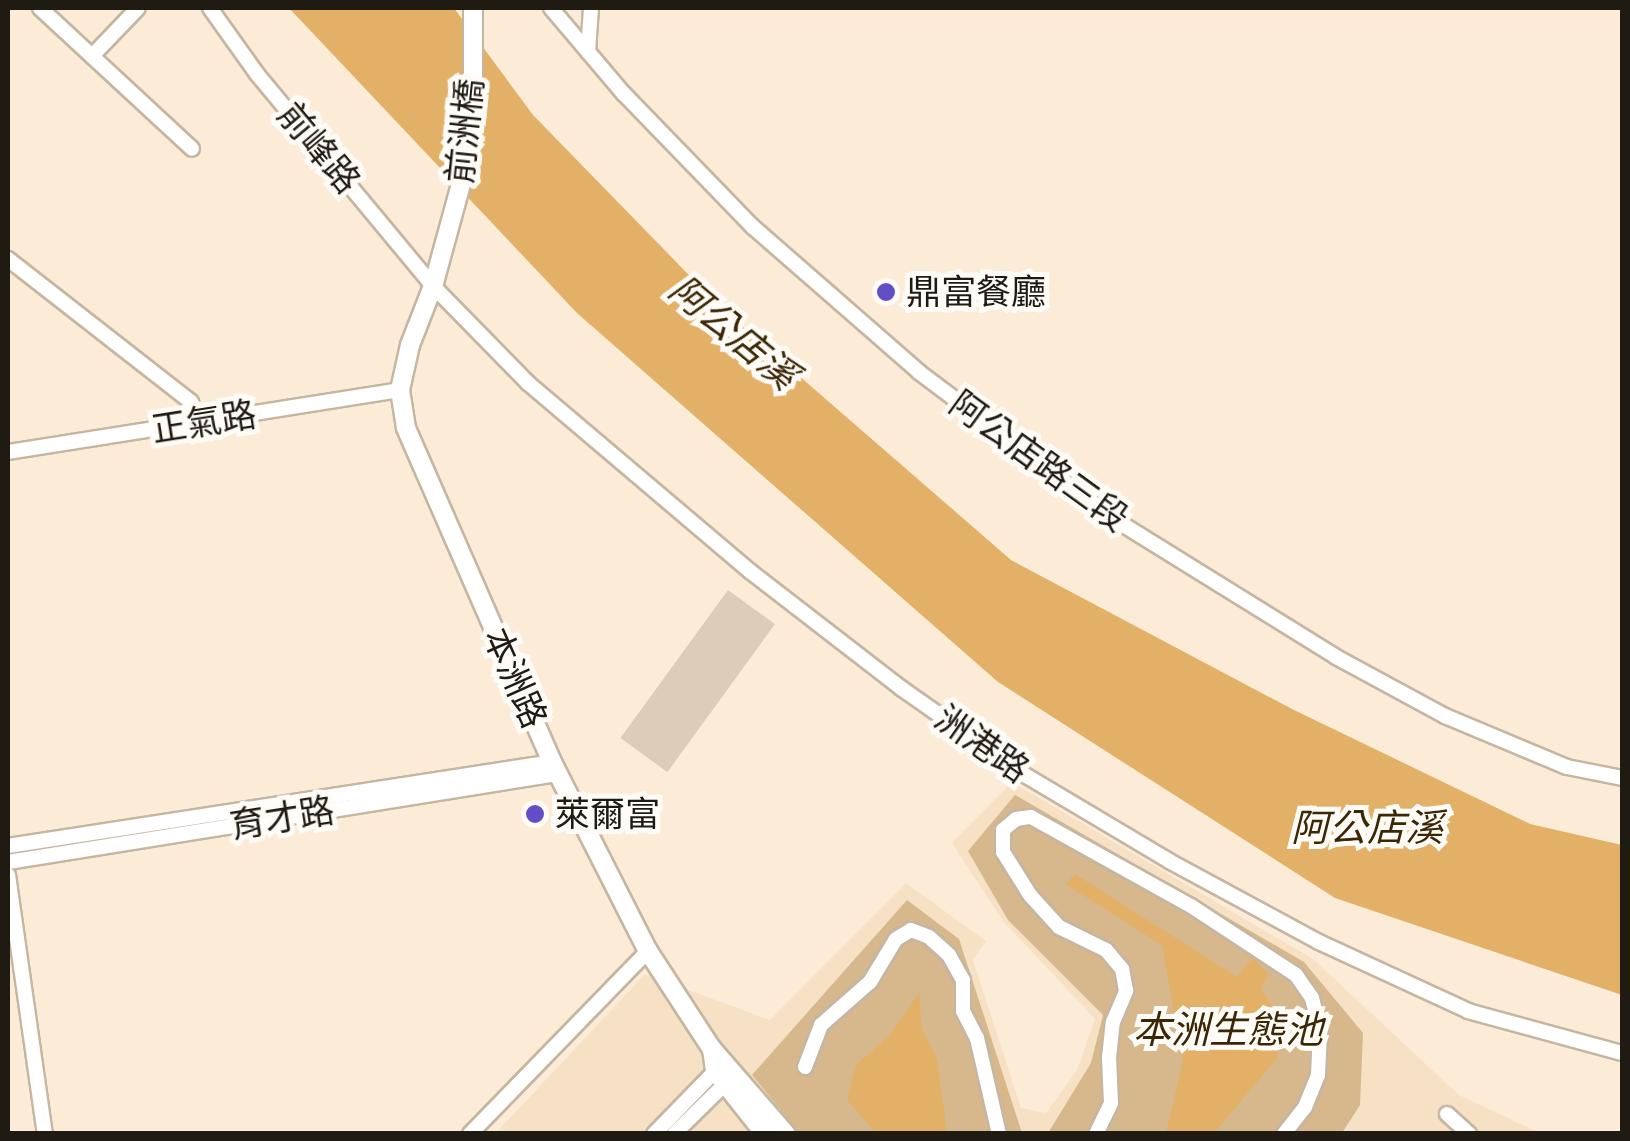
<!DOCTYPE html>
<meta charset="utf-8">
<style>
body{margin:0}
#map{position:relative;width:1630px;height:1141px;overflow:hidden;background:#fcecd7;font-family:"DejaVu Sans","Noto Sans TC",sans-serif}
div>[style]{position:absolute}
.built>*{inset:0;background:#f6e1c5}
.green>*{inset:0;background:#d7b78c}
.water>*{inset:0;background:#e3b067}
.building>*{inset:0;background:#ddcdb8;transform-origin:0 0}
.roads{filter:drop-shadow(2px 0 #c5b6a2) drop-shadow(-2px 0 #c5b6a2) drop-shadow(0 2px #c5b6a2) drop-shadow(0 -2px #c5b6a2)}
.minor>*{height:14px;margin:-7px;padding:0 7px;transform-origin:7px;border-radius:7px;background:#fff}
.major>*{height:18px;margin:-9px;padding:0 9px;transform-origin:9px;border-radius:9px;background:#fff}
.dots>*{width:28px;height:28px;translate:-50% -50%;box-sizing:border-box;border:5px solid #fffbf7;border-radius:50%}
span{translate:-50% -50%;white-space:nowrap;text-align:center;line-height:1.15;-webkit-text-stroke:10px #fffbf7;paint-order:stroke}
.street-label{font-size:35px;color:#1f1a12}
.poi-label{font-size:35px;color:#1f1a12}
.left{translate:0 -50%;text-align:left}
.water-label{font-size:38px;color:#3b2705;font-style:italic}
.frame{position:absolute;inset:0;border:10px solid #1f1a12;pointer-events:none}
</style>
<div id="map">
<div class="built">
<div style="clip-path:polygon(1012px 782px,1313px 959px,1459px 1095px,1540px 1133px,495px 1134px,645px 974px,770px 1020px,906px 883px,986px 941px,973px 960px,1021px 1108px,1046px 1113px,1077px 1070px,1095px 1019px,1003px 921px,952px 843px)"></div>
</div>
<div class="green">
<div style="clip-path:polygon(1015px 795px,1304px 962px,1363px 1033px,1360px 1105px,1342px 1133px,1048px 1133px,1091px 1063px,1103px 1015px,1008px 920px,968px 851px)"></div>
<div style="clip-path:polygon(907px 900px,959px 939px,1022px 1133px,799px 1133px,752px 1075px)"></div>
</div>
<div class="water">
<div style="clip-path:polygon(289px 8px,454px 8px,533px 115px,721px 308px,1011px 560px,1292px 709px,1530px 824px,1622px 845px,1622px 995px,1335px 898px,998px 682px,577px 313px)"></div>
<div style="clip-path:polygon(1075px 874px,1237px 977px,1253px 957px,1268px 974px,1261px 989px,1280px 1019px,1277px 1058px,1214px 1133px,1166px 1133px,1183px 1061px,1162px 945px,1065px 884px)"></div>
<div style="clip-path:polygon(919px 993px,922px 1029px,937px 1059px,947px 1133px,876px 1133px,847px 1100px,856px 1065px,889px 1036px)"></div>
</div>
<div class="building">
<div style="left:728px;top:590px;width:58px;height:183px;rotate:36deg"></div>
</div>
<div class="roads">
<div class="minor">
<div style="left:40px;top:8px;width:207px;rotate:42.8deg"></div>
<div style="left:210px;top:8px;width:81px;rotate:54.5deg"></div>
<div style="left:257px;top:74px;width:276px;rotate:50.3deg"></div>
<div style="left:433px;top:286px;width:136px;rotate:45.6deg"></div>
<div style="left:528px;top:383px;width:292px;rotate:40.3deg"></div>
<div style="left:751px;top:572px;width:190px;rotate:37.7deg"></div>
<div style="left:901px;top:688px;width:151px;rotate:35.1deg"></div>
<div style="left:1025px;top:775px;width:168px;rotate:30.8deg"></div>
<div style="left:1169px;top:861px;width:170px;rotate:28.4deg"></div>
<div style="left:1319px;top:942px;width:164px;rotate:24.8deg"></div>
<div style="left:1468px;top:1011px;width:160px;rotate:15.3deg"></div>
<div style="left:551px;top:8px;width:113px;rotate:49.7deg"></div>
<div style="left:624px;top:94px;width:185px;rotate:45.9deg"></div>
<div style="left:753px;top:227px;width:220px;rotate:41.1deg"></div>
<div style="left:919px;top:372px;width:248px;rotate:37deg"></div>
<div style="left:1117px;top:521px;width:258px;rotate:31.8deg"></div>
<div style="left:1336px;top:657px;width:124px;rotate:28.4deg"></div>
<div style="left:1445px;top:716px;width:132px;rotate:22.7deg"></div>
<div style="left:1567px;top:767px;width:56px;rotate:11.3deg"></div>
<div style="left:588px;top:52px;width:44px;rotate:-86.1deg"></div>
<div style="left:92px;top:56px;width:66px;rotate:-46.2deg"></div>
<div style="left:8px;top:259px;width:232px;rotate:38deg"></div>
<div style="left:191px;top:402px;width:22px;rotate:72deg"></div>
<div style="left:8px;top:452px;width:397px;rotate:-9deg"></div>
<div style="left:8px;top:846px;width:550px;rotate:-8.78deg"></div>
<div style="left:8px;top:862px;width:556px;rotate:-9.11deg"></div>
<div style="left:8px;top:875px;width:262px;rotate:81.9deg"></div>
<div style="left:805px;top:1067px;width:45px;rotate:-69.1deg"></div>
<div style="left:821px;top:1025px;width:65px;rotate:-41.3deg"></div>
<div style="left:870px;top:982px;width:50px;rotate:-58.8deg"></div>
<div style="left:896px;top:939px;width:17px;rotate:-31deg"></div>
<div style="left:911px;top:930px;width:19px;rotate:21deg"></div>
<div style="left:929px;top:937px;width:27px;rotate:42deg"></div>
<div style="left:949px;top:955px;width:29px;rotate:61deg"></div>
<div style="left:963px;top:980px;width:31px;rotate:90deg"></div>
<div style="left:963px;top:1011px;width:30px;rotate:63deg"></div>
<div style="left:977px;top:1038px;width:98px;rotate:77.1deg"></div>
<div style="left:1447px;top:1114px;width:30px;rotate:42deg"></div>
<div style="left:470px;top:1134px;width:255px;rotate:-45.8deg"></div>
<div style="left:654px;top:1134px;width:96px;rotate:-45.8deg"></div>
<div style="left:674px;top:1134px;width:80px;rotate:-44.5deg"></div>
<div style="left:1096px;top:1134px;width:34px;rotate:-64deg"></div>
<div style="left:1111px;top:1103px;width:45px;rotate:-92.5deg"></div>
<div style="left:1109px;top:1058px;width:36px;rotate:-84deg"></div>
<div style="left:1113px;top:1022px;width:34px;rotate:-67deg"></div>
<div style="left:1126px;top:991px;width:22px;rotate:-100deg"></div>
<div style="left:1122px;top:969px;width:25px;rotate:-130deg"></div>
<div style="left:1106px;top:950px;width:52px;rotate:-153.9deg"></div>
<div style="left:1059px;top:927px;width:43px;rotate:-132.2deg"></div>
<div style="left:1030px;top:895px;width:51px;rotate:-122.1deg"></div>
<div style="left:1003px;top:852px;width:22px;rotate:-90deg"></div>
<div style="left:1003px;top:830px;width:17px;rotate:-40deg"></div>
<div style="left:1016px;top:819px;width:15px;rotate:-8deg"></div>
<div style="left:1031px;top:817px;width:183px;rotate:29.1deg"></div>
<div style="left:1191px;top:906px;width:126px;rotate:33.3deg"></div>
<div style="left:1296px;top:975px;width:28px;rotate:55deg"></div>
<div style="left:1312px;top:998px;width:34px;rotate:76deg"></div>
<div style="left:1320px;top:1031px;width:44px;rotate:92.6deg"></div>
<div style="left:1318px;top:1075px;width:35px;rotate:112deg"></div>
<div style="left:1305px;top:1107px;width:34px;rotate:128deg"></div>
</div>
<div class="major">
<div style="left:473px;top:8px;width:88px;rotate:90deg"></div>
<div style="left:473px;top:96px;width:78px;rotate:96.7deg"></div>
<div style="left:464px;top:173px;width:117px;rotate:105.3deg"></div>
<div style="left:433px;top:286px;width:63px;rotate:111.3deg"></div>
<div style="left:410px;top:345px;width:46px;rotate:102.5deg"></div>
<div style="left:400px;top:390px;width:38px;rotate:81deg"></div>
<div style="left:406px;top:428px;width:365px;rotate:66.4deg"></div>
<div style="left:552px;top:762px;width:212px;rotate:63.1deg"></div>
<div style="left:648px;top:951px;width:117px;rotate:56.9deg"></div>
<div style="left:712px;top:1049px;width:113px;rotate:49deg"></div>
<div style="left:712px;top:1049px;width:22px;rotate:82deg"></div>
<div style="left:715px;top:1071px;width:80px;rotate:51.6deg"></div>
</div>
</div>
<div class="dots">
<div style="left:886px;top:292px;background:#624fc8"></div>
<div style="left:535px;top:814px;background:#624fc8"></div>
</div>
<div class="street-label">
<span style="left:465px;top:131px;rotate:-84deg">前洲橋</span>
<span style="left:319px;top:148px;rotate:50deg">前峰路</span>
<span style="left:204px;top:422px;rotate:-9deg">正氣路</span>
<span style="left:1039px;top:461px;rotate:36deg">阿公店路三段</span>
<span style="left:515px;top:678px;rotate:66deg">本洲路</span>
<span style="left:982px;top:744px;rotate:35deg">洲港路</span>
<span style="left:282px;top:818px;rotate:-9deg">育才路</span>
</div>
<div class="poi-label">
<span class="left" style="left:906px;top:292px">鼎富餐廳</span>
<span class="left" style="left:555px;top:814px">萊爾富</span>
</div>
<div class="water-label">
<span style="left:733px;top:333px;rotate:40deg">阿公店溪</span>
<span style="left:1367px;top:829px">阿公店溪</span>
<span style="left:1228px;top:1031px">本洲生態池</span>
</div>
<div class="frame"></div>
</div>
